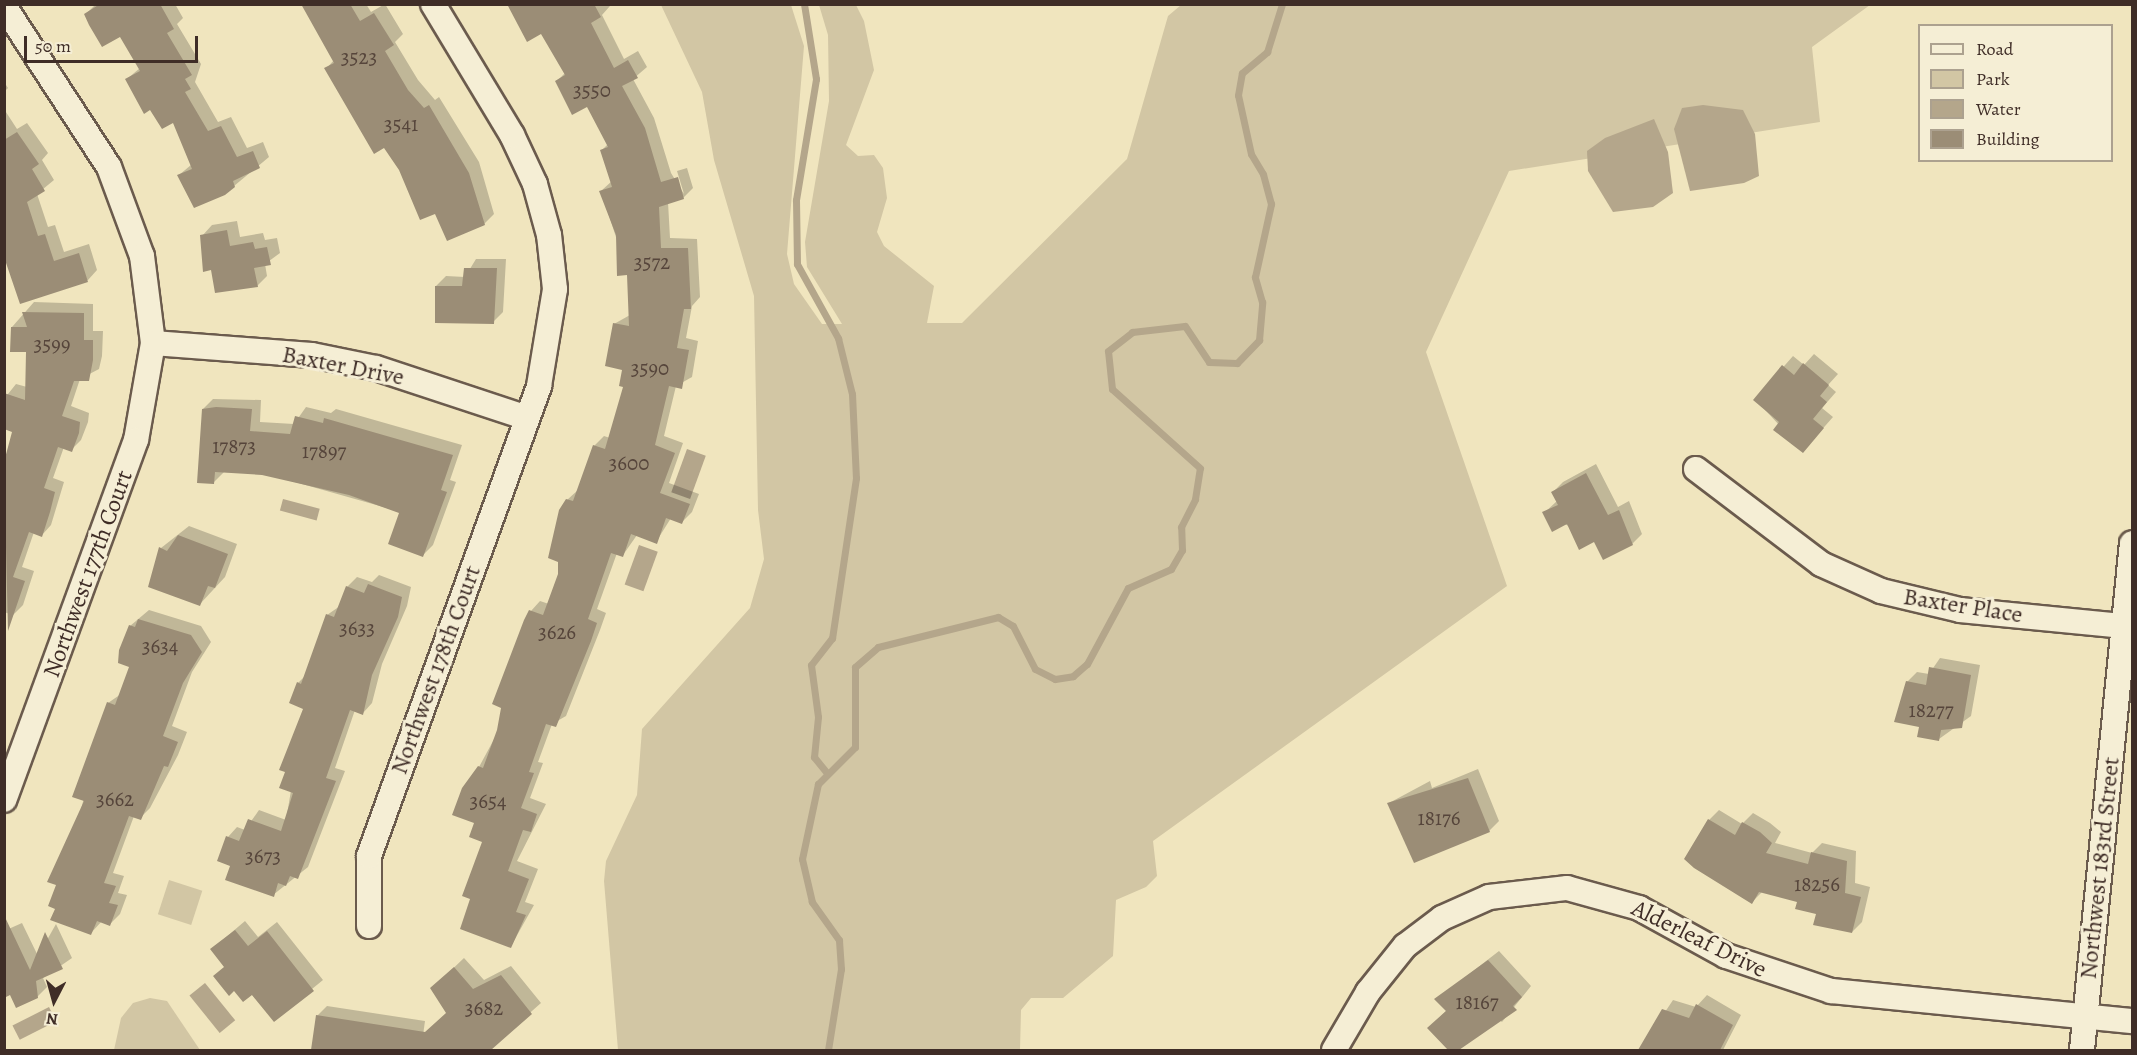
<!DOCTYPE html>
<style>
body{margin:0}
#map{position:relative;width:2137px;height:1055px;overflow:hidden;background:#f0e5be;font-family:Alegreya,serif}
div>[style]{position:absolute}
.green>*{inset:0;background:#d2c6a4;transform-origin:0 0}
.water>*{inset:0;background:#b4a68b;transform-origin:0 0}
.shadow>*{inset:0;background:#0003}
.stream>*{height:7px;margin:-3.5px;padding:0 3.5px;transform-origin:3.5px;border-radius:3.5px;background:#b4a68b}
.building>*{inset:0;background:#9b8d76}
.roads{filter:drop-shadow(2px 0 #6b5b4d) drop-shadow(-2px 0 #6b5b4d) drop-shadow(0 2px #6b5b4d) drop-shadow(0 -2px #6b5b4d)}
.street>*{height:24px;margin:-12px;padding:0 12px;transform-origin:12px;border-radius:12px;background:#f5eed5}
span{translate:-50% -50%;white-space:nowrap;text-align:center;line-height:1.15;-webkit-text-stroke:6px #f5eed5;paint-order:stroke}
.number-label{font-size:21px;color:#56453b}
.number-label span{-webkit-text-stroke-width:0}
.street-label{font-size:24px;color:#3f2d27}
.frame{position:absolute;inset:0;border:6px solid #3f2d27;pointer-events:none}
.legend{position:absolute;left:1918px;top:24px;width:195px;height:138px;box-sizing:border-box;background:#f5eed5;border:2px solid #aca18f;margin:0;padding:8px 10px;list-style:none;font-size:18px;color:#3f2d27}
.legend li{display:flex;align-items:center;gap:12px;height:30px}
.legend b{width:30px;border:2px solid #aca18f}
.north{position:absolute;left:24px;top:971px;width:60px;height:60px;-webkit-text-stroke:4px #f5eed5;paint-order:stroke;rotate:186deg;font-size:16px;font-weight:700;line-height:24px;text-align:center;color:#3f2d27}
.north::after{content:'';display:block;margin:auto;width:21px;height:27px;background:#3f2d27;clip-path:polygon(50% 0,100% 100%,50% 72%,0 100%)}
.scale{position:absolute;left:24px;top:36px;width:174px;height:27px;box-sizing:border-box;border:3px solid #3f2d27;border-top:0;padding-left:8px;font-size:18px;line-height:21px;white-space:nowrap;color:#3f2d27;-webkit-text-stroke:4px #f5eed5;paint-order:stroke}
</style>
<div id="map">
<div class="green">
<div style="clip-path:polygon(661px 5px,791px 5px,804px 46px,787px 254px,794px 284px,822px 324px,842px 324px,807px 267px,805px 242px,829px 101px,828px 35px,819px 5px,856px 5px,864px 21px,874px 70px,846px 145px,858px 156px,874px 155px,883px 168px,887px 198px,877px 232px,884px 246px,934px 286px,927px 323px,962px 323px,1127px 159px,1168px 16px,1181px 5px,1870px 5px,1812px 47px,1820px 122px,1509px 171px,1426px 352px,1507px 586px,1153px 841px,1157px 876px,1146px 887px,1116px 900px,1113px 956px,1063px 998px,1031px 998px,1021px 1010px,1020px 1050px,618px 1050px,604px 881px,606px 861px,637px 795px,642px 729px,750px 608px,764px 559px,758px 510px,754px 296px,714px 160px,702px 92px)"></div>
<div style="left:169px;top:880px;width:35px;height:36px;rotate:18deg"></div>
<div style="clip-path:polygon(150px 998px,167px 1001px,200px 1050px,114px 1050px,121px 1018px,133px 1003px)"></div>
</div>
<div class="water">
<div style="clip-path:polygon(1703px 105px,1743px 110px,1755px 134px,1759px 176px,1744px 183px,1690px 191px,1674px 129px,1682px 108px)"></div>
<div style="clip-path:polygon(1654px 119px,1668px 152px,1673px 193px,1653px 207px,1613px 212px,1588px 171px,1587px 151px,1605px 138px)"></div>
<div style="left:687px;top:449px;width:20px;height:46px;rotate:20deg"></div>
<div style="left:283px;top:499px;width:38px;height:12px;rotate:15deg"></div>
<div style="left:639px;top:545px;width:20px;height:42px;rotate:20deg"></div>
<div style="left:205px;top:983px;width:48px;height:20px;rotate:51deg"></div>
<div style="left:49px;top:1007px;width:16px;height:41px;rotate:63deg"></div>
</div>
<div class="shadow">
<div style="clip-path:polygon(96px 4px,175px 4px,183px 18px,177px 24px,201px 64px,195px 82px,218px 122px,231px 117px,247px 148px,263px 142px,269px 157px,234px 186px,179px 175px,191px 165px,174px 121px,150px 108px,127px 79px,140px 68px,120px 35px,86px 14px)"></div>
<div style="clip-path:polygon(303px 4px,366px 4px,371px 12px,385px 4px,403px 34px,395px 42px,418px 80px,435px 100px,439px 97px,479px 162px,494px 214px,484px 224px,436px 212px,326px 69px,334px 60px)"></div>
<div style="clip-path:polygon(512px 4px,610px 6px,602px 15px,624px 59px,638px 51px,647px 67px,633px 79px,654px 118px,671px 173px,684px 194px,677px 171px,687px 168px,693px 188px,683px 198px,668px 202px,670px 238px,697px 239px,700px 297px,692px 306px,686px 338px,698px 341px,692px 377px,676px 386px,664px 436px,683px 443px,669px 483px,699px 494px,692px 512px,682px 522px,671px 518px,656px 542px,637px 535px,623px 555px,617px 553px,597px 609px,606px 613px,600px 630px,566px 716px,552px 724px,538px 762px,543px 763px,530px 798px,546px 804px,517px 861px,538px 869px,525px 902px,534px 905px,511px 946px,472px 898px,484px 841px,476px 822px,479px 767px,499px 730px,531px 611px,540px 601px,549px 604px,559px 574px,567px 500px,578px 490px,594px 446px,604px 436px,610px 438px,625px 385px,614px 324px,630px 315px,628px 274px,601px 191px,612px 181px,602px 150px,608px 144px,588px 105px,557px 81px,565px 73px,541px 32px)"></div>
<div style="clip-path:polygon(4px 82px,8px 88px,4px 92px)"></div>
<div style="clip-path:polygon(4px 109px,17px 129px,27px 123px,48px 153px,42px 160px,54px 180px,37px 194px,48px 227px,55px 225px,64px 252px,89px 244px,97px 270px,88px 280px,21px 302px,4px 251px)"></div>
<div style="clip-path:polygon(237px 221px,240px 237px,263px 233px,265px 240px,277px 238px,280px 253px,265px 264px,267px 276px,257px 286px,212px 269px,202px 236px,212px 225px)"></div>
<div style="clip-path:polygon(476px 259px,506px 259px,503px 312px,493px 322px,436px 286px,446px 276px,465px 277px)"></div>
<div style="clip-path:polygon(34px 302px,93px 304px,93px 331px,103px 331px,102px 356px,99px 369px,80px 379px,71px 406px,89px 413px,88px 422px,81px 440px,71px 450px,64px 447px,53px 478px,64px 482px,51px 525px,42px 535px,34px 532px,22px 567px,34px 571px,23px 605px,13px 615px,4px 612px,4px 462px,14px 431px,4px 399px,16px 384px,27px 387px,28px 351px,12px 327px)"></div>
<div style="clip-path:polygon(1814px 354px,1838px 374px,1828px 385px,1836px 392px,1822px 408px,1833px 417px,1803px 451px,1755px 399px,1793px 356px,1804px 365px)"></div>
<div style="clip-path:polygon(213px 399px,261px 400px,260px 422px,294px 424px,306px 407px,331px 413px,336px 409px,462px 445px,450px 480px,456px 482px,433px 545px,423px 555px,401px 512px,263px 473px,224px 472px,214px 482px,203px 409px)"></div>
<div style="clip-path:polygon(1596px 464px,1618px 507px,1629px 501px,1642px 534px,1632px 544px,1595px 540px,1544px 513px,1557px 501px,1553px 492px,1563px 482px)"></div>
<div style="clip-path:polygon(189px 526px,237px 544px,225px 577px,200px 604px,161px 548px)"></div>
<div style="clip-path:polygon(379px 575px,411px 587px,407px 606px,382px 664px,372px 703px,363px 713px,355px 710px,335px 768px,345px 771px,308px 867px,273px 895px,232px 865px,228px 837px,237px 827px,245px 830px,259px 810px,286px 820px,305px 708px,298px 683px,306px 675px,327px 615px,340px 606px,347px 587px,357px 577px,372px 582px)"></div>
<div style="clip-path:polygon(149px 610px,201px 626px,211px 642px,192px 672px,172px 726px,187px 732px,178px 755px,150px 808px,140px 818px,134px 816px,113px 873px,124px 876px,118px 893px,127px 895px,120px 914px,110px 924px,102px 921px,91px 933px,56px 908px,108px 703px,121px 694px,131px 667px,130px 626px)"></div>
<div style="clip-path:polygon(1940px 658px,1980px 665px,1971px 716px,1939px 739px,1921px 725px,1907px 682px,1917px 672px,1929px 674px)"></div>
<div style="clip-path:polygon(1478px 769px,1499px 821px,1489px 831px,1389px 803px,1430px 781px,1432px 788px)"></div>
<div style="clip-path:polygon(1719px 810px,1742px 824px,1753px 813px,1770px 823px,1781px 832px,1775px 843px,1812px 853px,1822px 843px,1856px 851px,1855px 883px,1870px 887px,1862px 922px,1852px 932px,1799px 901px,1763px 891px,1752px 902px,1709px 820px)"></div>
<div style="clip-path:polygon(245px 921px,258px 937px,277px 922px,323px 980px,274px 1020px,212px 949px)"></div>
<div style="clip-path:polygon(22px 923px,38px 956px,56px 924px,72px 958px,43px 978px,47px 987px,37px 997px,4px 931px)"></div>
<div style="clip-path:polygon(1499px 951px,1531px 986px,1502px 1022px,1497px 1018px,1458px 1050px,1450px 1050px,1429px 1028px,1447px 1010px,1437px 999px)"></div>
<div style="clip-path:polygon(464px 958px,484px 980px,511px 966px,541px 1003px,488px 1050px,475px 1046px,447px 1050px,429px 1030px,448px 1013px,442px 979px)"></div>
<div style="clip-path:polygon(1707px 995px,1741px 1015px,1723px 1050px,1641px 1048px,1673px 1000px,1696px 1007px)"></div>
<div style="clip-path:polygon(327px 1006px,425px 1021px,421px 1050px,313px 1048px,317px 1016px)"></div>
</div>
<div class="stream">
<div style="left:804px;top:4px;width:76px;rotate:80.9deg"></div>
<div style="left:816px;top:79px;width:123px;rotate:99.4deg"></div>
<div style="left:796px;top:200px;width:64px;rotate:89.1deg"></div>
<div style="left:797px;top:264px;width:85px;rotate:61deg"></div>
<div style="left:838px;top:338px;width:58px;rotate:76deg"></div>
<div style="left:852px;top:394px;width:84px;rotate:87.3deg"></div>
<div style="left:856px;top:478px;width:162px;rotate:98.5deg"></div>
<div style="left:832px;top:638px;width:34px;rotate:128deg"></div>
<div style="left:811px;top:665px;width:52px;rotate:82.3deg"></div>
<div style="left:818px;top:717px;width:40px;rotate:95.7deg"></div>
<div style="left:814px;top:757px;width:19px;rotate:51deg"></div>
<div style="left:828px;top:1050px;width:82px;rotate:-80.9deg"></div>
<div style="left:841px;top:969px;width:29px;rotate:-94deg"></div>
<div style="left:839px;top:940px;width:47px;rotate:-125.4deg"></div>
<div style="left:812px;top:902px;width:44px;rotate:-103.1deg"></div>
<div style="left:802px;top:859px;width:77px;rotate:-78deg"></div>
<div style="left:818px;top:784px;width:52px;rotate:-45deg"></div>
<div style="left:855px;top:747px;width:80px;rotate:-90deg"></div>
<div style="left:855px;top:667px;width:30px;rotate:-41deg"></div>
<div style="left:878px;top:647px;width:124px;rotate:-14deg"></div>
<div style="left:998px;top:617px;width:17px;rotate:31deg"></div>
<div style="left:1013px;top:626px;width:48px;rotate:62.9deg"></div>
<div style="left:1035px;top:669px;width:22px;rotate:27deg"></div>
<div style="left:1055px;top:679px;width:18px;rotate:-9deg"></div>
<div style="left:1073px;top:676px;width:18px;rotate:-41deg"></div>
<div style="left:1087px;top:664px;width:86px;rotate:-61.7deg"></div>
<div style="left:1128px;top:588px;width:47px;rotate:-23.8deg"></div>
<div style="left:1171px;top:569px;width:22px;rotate:-60deg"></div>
<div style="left:1182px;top:550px;width:23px;rotate:-92deg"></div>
<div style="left:1181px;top:527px;width:31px;rotate:-63deg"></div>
<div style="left:1195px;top:499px;width:31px;rotate:-81deg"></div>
<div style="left:1200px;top:468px;width:118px;rotate:-138.1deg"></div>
<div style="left:1112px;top:389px;width:38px;rotate:-96deg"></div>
<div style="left:1108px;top:351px;width:31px;rotate:-38deg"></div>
<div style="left:1132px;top:332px;width:53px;rotate:-6.5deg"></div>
<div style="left:1185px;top:326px;width:43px;rotate:56.3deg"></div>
<div style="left:1209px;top:362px;width:28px;rotate:2deg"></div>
<div style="left:1237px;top:363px;width:32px;rotate:-46deg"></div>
<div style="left:1259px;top:340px;width:38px;rotate:-85deg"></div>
<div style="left:1262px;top:302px;width:26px;rotate:-106deg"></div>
<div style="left:1255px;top:277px;width:75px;rotate:-77.6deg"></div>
<div style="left:1271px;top:204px;width:31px;rotate:-105deg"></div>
<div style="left:1263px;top:174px;width:23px;rotate:-121deg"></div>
<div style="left:1251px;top:154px;width:60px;rotate:-102.4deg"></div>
<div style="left:1238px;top:95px;width:22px;rotate:-80deg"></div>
<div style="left:1242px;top:73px;width:33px;rotate:-40deg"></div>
<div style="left:1267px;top:52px;width:50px;rotate:-72.6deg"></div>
</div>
<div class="building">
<div style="clip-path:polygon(100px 4px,160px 4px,174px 29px,167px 33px,192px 75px,185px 79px,191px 89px,185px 92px,208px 131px,221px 126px,237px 157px,253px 151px,260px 168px,233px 181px,235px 187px,225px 195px,194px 208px,177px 175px,192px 169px,173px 123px,162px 129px,150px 110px,144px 114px,125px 79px,140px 71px,120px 37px,102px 47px,89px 25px,84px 14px)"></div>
<div style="clip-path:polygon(301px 4px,350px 4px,360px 21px,374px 13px,394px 45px,385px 51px,408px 90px,424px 108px,429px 105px,469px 173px,485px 225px,447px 241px,435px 214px,420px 220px,399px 170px,384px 148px,374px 154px,324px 68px,334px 63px)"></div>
<div style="clip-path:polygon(507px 4px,594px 4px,601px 17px,591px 23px,614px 68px,628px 60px,638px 78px,622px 86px,645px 128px,661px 182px,678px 177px,684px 199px,659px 207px,661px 248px,688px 248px,691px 309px,684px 309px,677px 348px,689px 350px,682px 389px,669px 386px,655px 445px,675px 453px,660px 493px,690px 504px,682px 524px,666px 518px,657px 544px,631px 534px,623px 557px,611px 553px,588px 619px,597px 623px,591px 641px,556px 727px,546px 724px,529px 772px,534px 773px,521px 808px,537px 814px,531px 832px,523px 830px,508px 871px,529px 879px,516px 912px,526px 915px,511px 948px,460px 929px,470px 899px,462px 896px,482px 842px,469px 837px,474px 823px,452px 815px,462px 788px,478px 766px,483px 768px,497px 730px,501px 708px,492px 704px,524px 620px,529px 610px,543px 615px,558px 574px,558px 562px,548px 558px,559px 510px,566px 499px,573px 501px,593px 445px,605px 449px,623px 387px,619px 386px,622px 370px,605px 366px,613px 323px,629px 326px,627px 275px,617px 276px,616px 235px,599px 191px,612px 187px,600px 150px,608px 147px,587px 107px,572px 115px,555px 81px,565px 75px,541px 34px,527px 42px)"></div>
<div style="clip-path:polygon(17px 132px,39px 164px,32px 169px,45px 191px,27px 202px,38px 236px,45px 234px,54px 261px,79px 253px,88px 282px,20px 304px,4px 257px,4px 140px)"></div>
<div style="clip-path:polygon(227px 230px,230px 246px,253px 242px,255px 249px,267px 247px,271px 265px,254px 268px,258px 287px,215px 293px,211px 270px,203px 272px,200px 235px)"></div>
<div style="clip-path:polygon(464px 268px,497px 268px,494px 324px,435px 323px,435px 286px,462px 286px)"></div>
<div style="clip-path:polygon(22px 312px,84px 313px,84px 340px,93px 340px,93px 360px,89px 381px,74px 381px,62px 416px,80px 422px,79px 433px,72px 452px,58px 447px,44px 488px,55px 492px,50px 512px,42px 537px,29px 532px,13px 577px,25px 581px,8px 631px,4px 462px,12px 432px,4px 429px,4px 393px,25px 400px,26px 352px,10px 352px,11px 327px,27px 327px)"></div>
<div style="clip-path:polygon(1803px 363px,1829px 385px,1820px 396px,1827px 402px,1813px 419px,1824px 428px,1803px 453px,1773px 430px,1779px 422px,1753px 400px,1782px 365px,1794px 375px)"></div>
<div style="clip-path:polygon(216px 407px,252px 409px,250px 431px,290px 434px,295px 416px,323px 423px,324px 418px,453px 455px,441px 490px,447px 492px,423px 557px,388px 544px,399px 513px,349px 495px,262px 475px,215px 472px,214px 484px,197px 483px,202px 409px)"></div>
<div style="clip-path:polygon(1586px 473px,1608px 515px,1619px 510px,1633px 545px,1603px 560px,1594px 542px,1579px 550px,1567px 524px,1552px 532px,1542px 512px,1558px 505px,1551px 492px)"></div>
<div style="clip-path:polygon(178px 535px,228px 554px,215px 588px,208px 586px,200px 606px,148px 587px,159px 547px,167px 551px)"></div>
<div style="clip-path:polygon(368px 584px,402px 597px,398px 617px,372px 675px,363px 715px,350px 710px,326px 778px,336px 781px,298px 879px,290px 876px,286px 886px,278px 883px,274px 897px,225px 880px,230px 866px,217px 861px,226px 836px,239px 841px,248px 819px,281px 831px,293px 793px,279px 788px,285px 772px,279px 770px,303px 709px,289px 703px,297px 682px,301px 684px,326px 614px,334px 617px,346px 586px,364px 593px)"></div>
<div style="clip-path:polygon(138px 619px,191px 635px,202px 652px,183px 683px,163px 736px,178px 742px,168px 767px,164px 766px,141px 820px,129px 816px,104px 883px,116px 886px,109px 903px,118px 905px,110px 926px,97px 921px,91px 935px,50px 920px,55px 909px,48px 906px,56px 885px,47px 882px,84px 801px,72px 797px,107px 702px,115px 705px,129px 667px,118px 663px,119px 650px,129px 625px,135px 627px)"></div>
<div style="clip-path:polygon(1929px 667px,1971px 675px,1962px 728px,1941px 730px,1939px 741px,1917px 737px,1919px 727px,1894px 722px,1906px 681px,1926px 685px)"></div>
<div style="clip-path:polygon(1468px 778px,1490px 832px,1414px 863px,1387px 803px)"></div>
<div style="clip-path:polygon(1708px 819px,1735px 835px,1742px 822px,1760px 832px,1772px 843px,1766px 853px,1808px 864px,1811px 852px,1847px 861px,1845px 893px,1861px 897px,1852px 933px,1813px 925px,1816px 914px,1795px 909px,1797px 902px,1759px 892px,1752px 904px,1694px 868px,1684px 859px)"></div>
<div style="clip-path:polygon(4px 915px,30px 970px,45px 932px,63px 969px,36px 981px,38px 998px,16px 1008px,10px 995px,4px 998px)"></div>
<div style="clip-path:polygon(235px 930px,248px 946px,267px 931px,314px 991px,274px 1022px,252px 995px,243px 1002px,234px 991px,229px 996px,213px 976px,224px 967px,210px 949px)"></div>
<div style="clip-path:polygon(1488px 960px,1522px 997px,1513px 1006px,1517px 1010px,1459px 1050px,1448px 1050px,1427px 1028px,1446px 1011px,1434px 999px)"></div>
<div style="clip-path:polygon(454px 967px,473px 989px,501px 975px,532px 1014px,491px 1050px,311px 1050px,316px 1015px,425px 1032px,446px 1013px,430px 988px)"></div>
<div style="clip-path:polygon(1696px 1004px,1733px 1025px,1720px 1050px,1638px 1050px,1662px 1009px,1689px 1018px)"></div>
</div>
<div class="roads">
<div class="street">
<div style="left:4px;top:6px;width:192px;rotate:56.9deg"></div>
<div style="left:109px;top:167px;width:95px;rotate:69.7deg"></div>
<div style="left:142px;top:256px;width:88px;rotate:82.8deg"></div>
<div style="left:153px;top:343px;width:98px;rotate:99.9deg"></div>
<div style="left:136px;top:440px;width:383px;rotate:110.1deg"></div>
<div style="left:153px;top:343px;width:159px;rotate:4.3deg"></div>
<div style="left:312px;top:355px;width:65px;rotate:11.5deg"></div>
<div style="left:376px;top:368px;width:159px;rotate:18.3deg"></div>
<div style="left:1696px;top:469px;width:157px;rotate:37.2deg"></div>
<div style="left:1821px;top:564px;width:66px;rotate:24.2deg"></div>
<div style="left:1881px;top:591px;width:81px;rotate:13.5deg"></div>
<div style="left:1960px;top:610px;width:165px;rotate:5.6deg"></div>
<div style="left:369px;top:926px;width:70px;rotate:-90deg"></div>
<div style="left:369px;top:856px;width:500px;rotate:-70.1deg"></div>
<div style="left:539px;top:386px;width:98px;rotate:-80.6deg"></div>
<div style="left:555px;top:289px;width:54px;rotate:-96.3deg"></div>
<div style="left:549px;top:235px;width:53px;rotate:-105.4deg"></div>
<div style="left:535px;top:184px;width:54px;rotate:-115.1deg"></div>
<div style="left:512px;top:135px;width:153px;rotate:-121.1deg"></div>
<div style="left:1334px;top:1050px;width:67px;rotate:-59.6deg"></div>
<div style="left:1368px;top:992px;width:59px;rotate:-51.2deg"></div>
<div style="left:1405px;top:946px;width:46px;rotate:-37.1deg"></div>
<div style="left:1442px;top:918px;width:51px;rotate:-24.1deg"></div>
<div style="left:1489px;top:897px;width:79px;rotate:-6.6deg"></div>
<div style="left:1567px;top:888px;width:75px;rotate:15.5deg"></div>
<div style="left:1639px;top:908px;width:99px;rotate:28.9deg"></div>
<div style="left:1726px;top:956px;width:111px;rotate:18.4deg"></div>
<div style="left:1831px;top:991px;width:302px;rotate:5.7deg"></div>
<div style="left:2082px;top:1050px;width:509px;rotate:-84.37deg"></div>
</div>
</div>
<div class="number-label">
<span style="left:359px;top:57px">3523</span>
<span style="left:592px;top:90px">3550</span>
<span style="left:401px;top:124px">3541</span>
<span style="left:652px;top:262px">3572</span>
<span style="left:52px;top:344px">3599</span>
<span style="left:650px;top:368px">3590</span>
<span style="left:234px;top:446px">17873</span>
<span style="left:324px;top:451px">17897</span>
<span style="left:629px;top:463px">3600</span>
<span style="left:357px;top:628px">3633</span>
<span style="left:557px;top:632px">3626</span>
<span style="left:160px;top:646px">3634</span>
<span style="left:1931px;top:710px">18277</span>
<span style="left:115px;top:799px">3662</span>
<span style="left:488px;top:801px">3654</span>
<span style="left:1439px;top:818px">18176</span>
<span style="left:263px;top:856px">3673</span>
<span style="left:1817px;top:884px">18256</span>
<span style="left:1477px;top:1002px">18167</span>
<span style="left:484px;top:1008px">3682</span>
</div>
<div class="street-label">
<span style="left:343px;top:366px;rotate:11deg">Baxter Drive</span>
<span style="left:88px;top:574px;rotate:-70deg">Northwest 177th Court</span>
<span style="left:1963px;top:606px;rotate:9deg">Baxter Place</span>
<span style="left:436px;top:670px;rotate:-70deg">Northwest 178th Court</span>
<span style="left:2100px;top:868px;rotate:-84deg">Northwest 183rd Street</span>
<span style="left:1699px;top:939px;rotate:26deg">Alderleaf Drive</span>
</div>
<div class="frame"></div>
<ul class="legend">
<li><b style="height:8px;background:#f5eed5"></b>Road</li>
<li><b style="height:16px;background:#d2c6a4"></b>Park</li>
<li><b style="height:16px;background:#b4a68b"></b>Water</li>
<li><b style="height:16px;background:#9b8d76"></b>Building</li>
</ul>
<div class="north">N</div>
<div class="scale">50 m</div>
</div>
